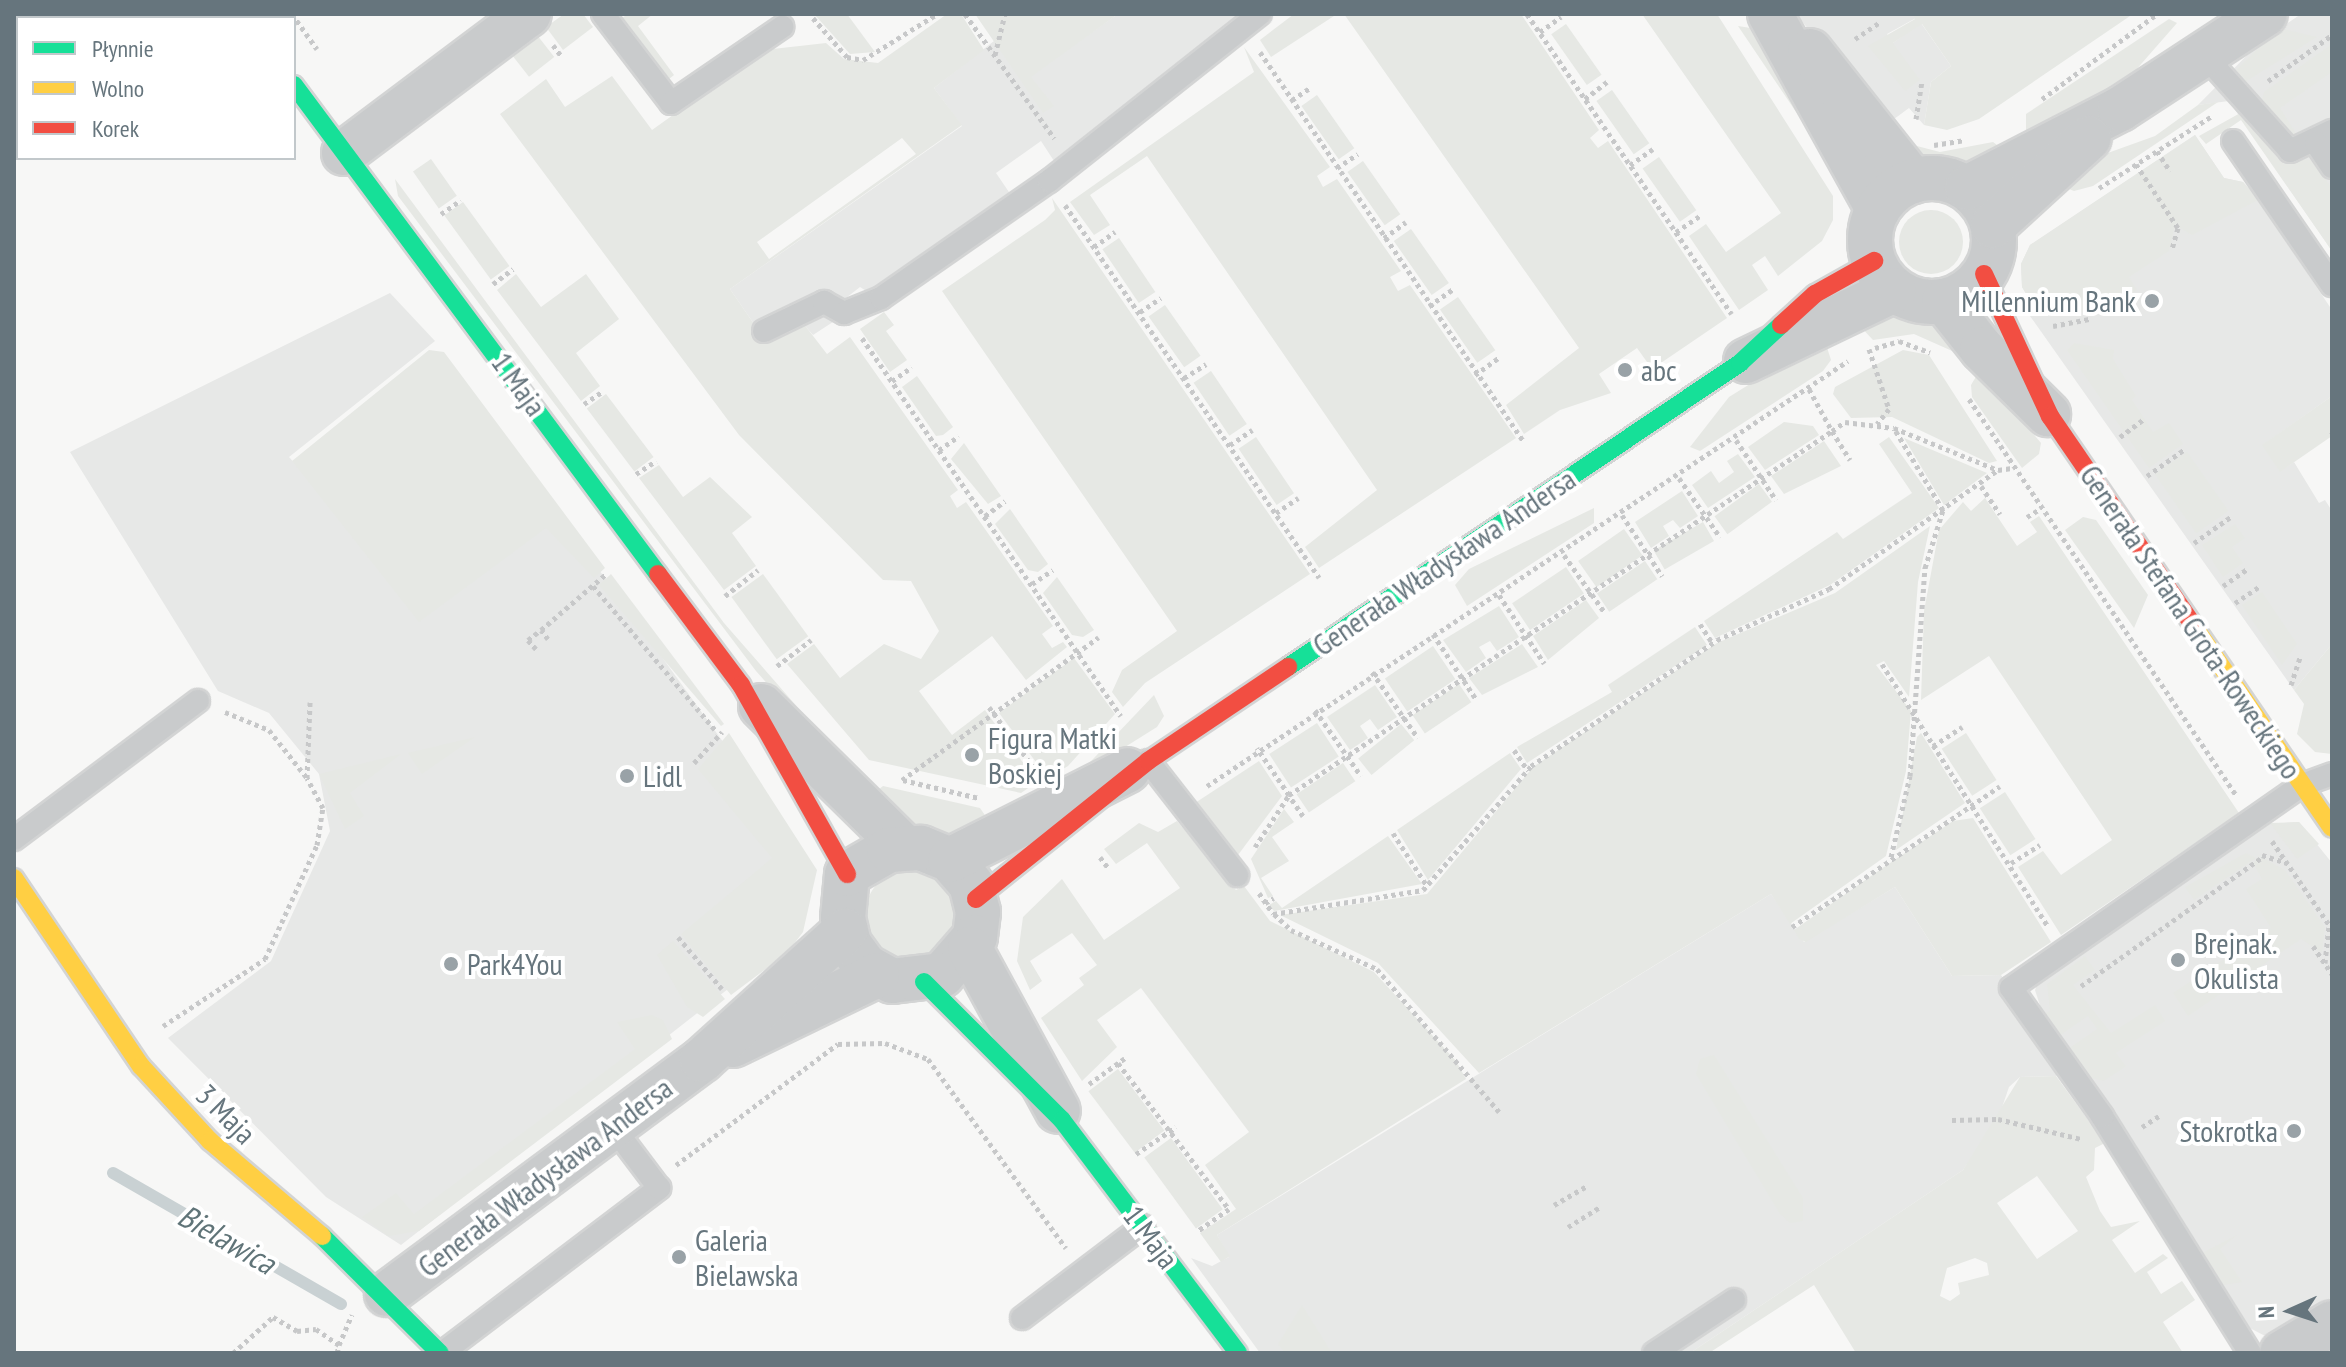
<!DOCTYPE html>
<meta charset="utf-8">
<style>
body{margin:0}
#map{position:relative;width:2346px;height:1367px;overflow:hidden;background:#f7f7f6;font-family:"PT Sans Narrow",sans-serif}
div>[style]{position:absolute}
.built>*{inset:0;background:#e7e8e7}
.green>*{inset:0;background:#e6e8e4;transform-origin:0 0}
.round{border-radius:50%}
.stream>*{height:12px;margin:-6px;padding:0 6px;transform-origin:6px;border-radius:6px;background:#c9d1d3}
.path>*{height:5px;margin-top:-2.5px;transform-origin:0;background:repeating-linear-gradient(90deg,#c7c8c9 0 4px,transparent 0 8px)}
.roads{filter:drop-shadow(2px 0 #d3d4d4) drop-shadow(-2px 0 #d3d4d4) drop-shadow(0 2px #d3d4d4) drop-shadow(0 -2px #d3d4d4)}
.lane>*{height:22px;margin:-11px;padding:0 11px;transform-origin:11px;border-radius:11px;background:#c9cbcc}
.street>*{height:44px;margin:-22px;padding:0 22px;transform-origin:22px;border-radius:22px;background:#c9cbcc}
.street>.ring{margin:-22px;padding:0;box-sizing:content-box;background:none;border:44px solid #c9cbcc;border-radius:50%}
.fast>*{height:18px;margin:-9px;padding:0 9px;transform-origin:9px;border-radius:9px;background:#16e098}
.slow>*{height:18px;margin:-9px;padding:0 9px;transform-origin:9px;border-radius:9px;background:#ffcf43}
.jam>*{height:18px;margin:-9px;padding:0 9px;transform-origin:9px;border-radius:9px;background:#f24e42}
.dots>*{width:22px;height:22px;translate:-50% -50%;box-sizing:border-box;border:4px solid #fff;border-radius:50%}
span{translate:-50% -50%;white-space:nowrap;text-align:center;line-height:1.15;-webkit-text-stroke:8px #fff;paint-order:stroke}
.poi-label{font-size:30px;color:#66757d}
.right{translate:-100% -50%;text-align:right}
.left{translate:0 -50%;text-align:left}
.street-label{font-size:30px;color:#66757d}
.water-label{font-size:32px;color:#607478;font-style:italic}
.frame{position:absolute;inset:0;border:16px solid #66757d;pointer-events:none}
.legend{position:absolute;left:16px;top:16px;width:280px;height:144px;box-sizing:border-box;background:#fff;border:2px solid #c2c8cb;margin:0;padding:10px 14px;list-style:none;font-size:24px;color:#66757d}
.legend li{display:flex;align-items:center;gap:16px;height:40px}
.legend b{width:40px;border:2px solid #c2c8cb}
.north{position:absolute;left:2250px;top:1271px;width:80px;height:80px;-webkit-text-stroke:6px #fff;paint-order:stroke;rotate:267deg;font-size:22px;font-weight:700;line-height:32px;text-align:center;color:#66757d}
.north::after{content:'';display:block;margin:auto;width:28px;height:36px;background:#66757d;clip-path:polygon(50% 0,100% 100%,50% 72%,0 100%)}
</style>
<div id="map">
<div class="built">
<div style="clip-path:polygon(1118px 14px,1245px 14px,1054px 161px,1041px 141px,996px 173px,1011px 195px,874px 296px,860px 287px,837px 305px,836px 320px,813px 335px,800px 320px,767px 343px,730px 289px,962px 126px,934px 88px,994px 41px,1075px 44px)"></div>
<div style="clip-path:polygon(1796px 14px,1913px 14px,1916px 18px,1887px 34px,1918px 79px,1893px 43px,1921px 23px,1951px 66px,1931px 82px,1924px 125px,1909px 108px,1886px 125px)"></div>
<div style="clip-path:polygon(2301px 14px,2332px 14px,2332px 251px,2229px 101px,2198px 105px,2259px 43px)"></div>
<div style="clip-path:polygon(2195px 135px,2224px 178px,2243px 182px,2253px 192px,2332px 310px,2332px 396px,2263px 445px,2280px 471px,2294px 462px,2319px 503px,2325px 500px,2332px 511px,2332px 644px,2294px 690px,2030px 316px,2036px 310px,2022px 287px,2021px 264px,2030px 245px)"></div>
<div style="clip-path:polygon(390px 293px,435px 341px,289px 457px,420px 602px,548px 499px,806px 857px,788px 942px,401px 1245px,326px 1197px,168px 1038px,271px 961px,330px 831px,319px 774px,269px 713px,218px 691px,70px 452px)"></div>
<div style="clip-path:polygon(2299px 822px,2332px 863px,2332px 1308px,2269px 1338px,2244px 1325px,2043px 1015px,2035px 990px,2040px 978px,2266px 824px)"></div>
<div style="clip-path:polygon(1895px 887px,1952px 976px,2001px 975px,2067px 1065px,2056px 1076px,2020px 1077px,2009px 1087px,1998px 1119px,1963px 1170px,1690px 1353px,1677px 1353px,1667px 1342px,1654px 1353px,1260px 1353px,1191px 1258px,1212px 1266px,1229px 1257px,1217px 1235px,1771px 894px,1804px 942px)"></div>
</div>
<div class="green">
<div style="clip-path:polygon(564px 14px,583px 14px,593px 27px,563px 50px,546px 27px)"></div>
<div style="clip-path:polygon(628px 14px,653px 14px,638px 26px,674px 75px,664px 83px,619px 20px)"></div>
<div style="clip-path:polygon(814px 14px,847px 14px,875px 52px,850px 54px)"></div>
<div style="clip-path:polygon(evenodd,947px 14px,961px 14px,984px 50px,934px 88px,962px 125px,730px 289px,767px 343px,800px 319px,827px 354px,850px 337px,958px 490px,950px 496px,957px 508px,966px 502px,1053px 626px,1042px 634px,1052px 648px,1063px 642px,1067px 647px,1026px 680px,992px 636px,919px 691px,952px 735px,985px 710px,1037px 782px,1021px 793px,869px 760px,787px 664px,814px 644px,840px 678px,884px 644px,921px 659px,939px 631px,911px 581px,883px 580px,739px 435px,500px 114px,546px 79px,565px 107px,612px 76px,652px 130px,764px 50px,826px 43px,844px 59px,878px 63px,947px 14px,902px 138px,916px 154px,769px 259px,757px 242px,902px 138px)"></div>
<div style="clip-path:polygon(975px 14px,1118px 14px,1031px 77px,1054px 106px,1043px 113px)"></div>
<div style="clip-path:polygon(1294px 14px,1337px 14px,1271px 57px,1260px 40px)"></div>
<div style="clip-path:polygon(1344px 14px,1521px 14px,1599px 130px,1590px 138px,1598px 148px,1608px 141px,1727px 318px,1652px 369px,1637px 348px,1599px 374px,1611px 393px,1560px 410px,1524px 434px,1506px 405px,1579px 348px)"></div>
<div style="clip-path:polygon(1642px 14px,1717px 14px,1833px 196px,1833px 220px,1822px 241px,1778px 276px,1765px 256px,1752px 265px,1768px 290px,1739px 310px,1689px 236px,1706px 224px,1726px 252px,1781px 213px)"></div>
<div style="clip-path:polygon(1913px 14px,2133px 14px,1979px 119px,1947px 130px,1924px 125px,1931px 82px,1951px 66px,1922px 24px,1893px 43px,1920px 80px,1905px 91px,1868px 46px,1915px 19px)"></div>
<div style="clip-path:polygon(2169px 19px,2177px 23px,2121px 87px,2026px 137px,2026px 114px)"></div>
<div style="left:1566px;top:24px;width:62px;height:18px;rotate:55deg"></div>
<div style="clip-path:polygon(1738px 26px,1757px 29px,1813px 137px)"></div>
<div style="clip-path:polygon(2279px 28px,2317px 37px,2245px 82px,2232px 74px)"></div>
<div style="left:537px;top:35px;width:28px;height:32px;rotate:52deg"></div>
<div style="clip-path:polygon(2332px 44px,2332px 72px,2280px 108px,2297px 135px,2292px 135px,2262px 99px,2264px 92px)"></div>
<div style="clip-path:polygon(1244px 47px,1330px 167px,1317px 176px,1323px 187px,1337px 179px,1401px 271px,1390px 277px,1398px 291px,1410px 285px,1516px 438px,1319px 568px,1305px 547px,1377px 490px,1147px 156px,1090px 195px,1110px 225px,1094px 235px,1070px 202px,1254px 72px)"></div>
<div style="left:1612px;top:90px;width:65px;height:19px;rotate:55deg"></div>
<div style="left:1317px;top:95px;width:65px;height:19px;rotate:55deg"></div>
<div style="clip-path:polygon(2218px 102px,2093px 186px,2074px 191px,2059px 185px,2091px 159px,2155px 136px,2198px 105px)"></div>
<div style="clip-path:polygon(2242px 112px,2278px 159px,2313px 160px,2332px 189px,2332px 251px,2241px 120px,2206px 144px,2199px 136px)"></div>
<div style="clip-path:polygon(1900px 131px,1913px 145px,1940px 152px,1993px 142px,2005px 151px,1969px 165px,1934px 160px,1908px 146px)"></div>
<div style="clip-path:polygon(2195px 135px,2224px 178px,2243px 182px,2258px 200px,2192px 235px,2175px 225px,2169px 251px,2129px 277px,2137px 290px,2103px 313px,2036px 310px,2022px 287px,2021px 264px,2030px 245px)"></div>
<div style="left:1659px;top:157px;width:65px;height:20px;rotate:55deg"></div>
<div style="left:431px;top:159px;width:45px;height:22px;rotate:55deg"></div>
<div style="left:1363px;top:161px;width:65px;height:19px;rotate:55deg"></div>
<div style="clip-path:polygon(395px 179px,724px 623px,854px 772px,849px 777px,756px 671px,398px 196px)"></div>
<div style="clip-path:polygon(1052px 198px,1310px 574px,1145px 683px,1123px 707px,1112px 692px,1122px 670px,1177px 631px,942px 291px,1045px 220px,1055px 210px)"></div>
<div style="left:463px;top:202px;width:79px;height:23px;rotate:54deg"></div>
<div class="round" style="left:1899px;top:210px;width:64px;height:64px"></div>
<div style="left:1411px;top:229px;width:66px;height:21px;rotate:55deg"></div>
<div style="left:1119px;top:238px;width:65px;height:20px;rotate:56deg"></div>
<div style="clip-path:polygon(516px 274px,541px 307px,586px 274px,619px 319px,576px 353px,600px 386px,581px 401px,497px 290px)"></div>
<div style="left:1458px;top:297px;width:65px;height:22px;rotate:55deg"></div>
<div style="left:1165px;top:305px;width:62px;height:20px;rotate:55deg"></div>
<div style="clip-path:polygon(884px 312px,894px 325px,886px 331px,907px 360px,890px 372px,860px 329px)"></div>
<div style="clip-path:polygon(1885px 315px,1934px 325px,1959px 354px,1914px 334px,1873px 340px,1858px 324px)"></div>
<div style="clip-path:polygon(1824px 338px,1831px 360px,1823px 371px,1700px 451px,1690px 447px,1729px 397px)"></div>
<div style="clip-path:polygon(2074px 343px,2114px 350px,2113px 359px,2136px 396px,2132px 400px,2153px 432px,2169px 423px,2183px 444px,2149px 468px,2067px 350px)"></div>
<div style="clip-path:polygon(429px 350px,444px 352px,605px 568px,594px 578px,546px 528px,419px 622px,292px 461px)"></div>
<div style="clip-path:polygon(1903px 350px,1929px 355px,1997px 461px,1989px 463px,1892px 417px,1851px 418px,1833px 394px,1835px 387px)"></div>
<div style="clip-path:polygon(1980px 370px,2041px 443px,2039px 454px,2022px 468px,1972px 397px,1971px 385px)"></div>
<div style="left:1211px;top:371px;width:64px;height:21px;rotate:56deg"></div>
<div style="clip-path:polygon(917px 376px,953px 427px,943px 435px,936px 436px,902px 387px)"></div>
<div style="left:606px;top:394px;width:79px;height:24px;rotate:53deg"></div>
<div style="clip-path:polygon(2332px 396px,2332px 436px,2280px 472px,2262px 445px)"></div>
<div style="clip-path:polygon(1784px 422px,1813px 426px,1819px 435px,1765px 470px,1748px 447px)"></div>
<div style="left:1256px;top:437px;width:68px;height:21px;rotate:56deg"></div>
<div style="clip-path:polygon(1889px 437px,1939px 508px,1830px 585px,1715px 638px,1704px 621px,1837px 532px,1843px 539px,1912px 493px,1879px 444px)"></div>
<div style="clip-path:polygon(1904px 438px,1987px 473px,1944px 505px)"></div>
<div style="clip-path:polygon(1824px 441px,1841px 466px,1784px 494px,1771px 476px)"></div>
<div style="clip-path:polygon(964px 443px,1001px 496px,988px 504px,951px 459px)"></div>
<div style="left:2187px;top:452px;width:72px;height:39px;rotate:55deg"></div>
<div style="clip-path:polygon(1738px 454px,1755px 477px,1708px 508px,1692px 485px,1711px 471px,1719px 483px,1734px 472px,1727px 461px)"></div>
<div style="clip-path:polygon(659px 465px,683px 497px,710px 477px,752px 517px,732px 533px,756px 566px,724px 590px,639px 478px)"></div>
<div style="left:1759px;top:484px;width:22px;height:55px;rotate:54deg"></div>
<div style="clip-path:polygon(1682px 491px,1698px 516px,1680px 528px,1673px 520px,1663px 526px,1669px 536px,1651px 548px,1635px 522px)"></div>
<div style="clip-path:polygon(1985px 498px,2017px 546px,2037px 532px,2030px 522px,2039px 516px,2239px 813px,2061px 935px,2018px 867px,2043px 851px,2061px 875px,2112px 840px,1989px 656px,1921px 700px,1924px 611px,1939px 530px,1963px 502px,1971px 511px)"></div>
<div style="clip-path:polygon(1594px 508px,1594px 523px,1467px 606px,1455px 585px,1469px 569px)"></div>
<div style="clip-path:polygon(1010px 509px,1048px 564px,1038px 572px,1028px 570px,995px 524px)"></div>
<div style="clip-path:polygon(2083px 517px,2096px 520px,2148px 595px,2134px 628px,2065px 530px)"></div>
<div style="left:1703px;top:522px;width:22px;height:57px;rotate:60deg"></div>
<div style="clip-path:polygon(2235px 524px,2245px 538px,2232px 547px,2243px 563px,2223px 577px,2202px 545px)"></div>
<div style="clip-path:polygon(1930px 526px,1918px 582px,1909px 697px,1884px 661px,1876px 665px,1911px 711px,1906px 771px,1886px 856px,1790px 924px,1771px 894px,1479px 1073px,1378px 963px,1280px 915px,1427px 894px,1533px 767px,1717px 643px,1835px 593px)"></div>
<div style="left:1624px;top:529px;width:32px;height:56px;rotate:55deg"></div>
<div style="left:1645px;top:561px;width:22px;height:58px;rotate:56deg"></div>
<div style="left:1566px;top:567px;width:32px;height:65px;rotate:56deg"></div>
<div style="clip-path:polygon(611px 574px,724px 724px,721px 726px,599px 585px)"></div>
<div style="left:763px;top:574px;width:77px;height:39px;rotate:54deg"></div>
<div style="clip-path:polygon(1057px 577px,1094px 630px,1083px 637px,1072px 635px,1043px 593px)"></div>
<div style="clip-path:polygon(2262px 592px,2297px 644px,2282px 665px,2242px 605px)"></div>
<div style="clip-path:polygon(1586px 600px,1599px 618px,1548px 660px,1533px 636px)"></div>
<div style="clip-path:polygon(1499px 606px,1519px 637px,1497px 651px,1490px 641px,1479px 647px,1486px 658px,1466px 672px,1443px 640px)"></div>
<div style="clip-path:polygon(1695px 627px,1707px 645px,1527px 763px,1517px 747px,1612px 692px,1608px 685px)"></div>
<div style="clip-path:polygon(1522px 644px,1538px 667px,1482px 695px,1469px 678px)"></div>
<div style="clip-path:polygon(2332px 644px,2332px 754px,2315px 752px,2297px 734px,2304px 704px,2294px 690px)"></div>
<div style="left:1433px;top:646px;width:40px;height:58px;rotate:56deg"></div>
<div style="clip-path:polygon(1074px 658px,1115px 714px,1068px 766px,1048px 778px,999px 713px)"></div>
<div style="left:1459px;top:684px;width:22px;height:56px;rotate:56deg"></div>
<div style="clip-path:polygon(1375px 685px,1397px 717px,1378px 730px,1370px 719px,1360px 726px,1368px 738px,1350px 750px,1327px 717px)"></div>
<div style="clip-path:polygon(1154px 695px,1164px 716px,1157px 727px,1074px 779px)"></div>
<div style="left:1317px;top:723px;width:40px;height:57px;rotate:57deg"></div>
<div style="left:1401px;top:724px;width:21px;height:55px;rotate:51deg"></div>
<div style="clip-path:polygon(729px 733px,817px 870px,803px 932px,787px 953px,731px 995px,681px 934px,772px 858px,698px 769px)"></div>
<div style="clip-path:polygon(1921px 733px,1965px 803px,1896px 850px,1917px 737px)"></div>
<div style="left:1966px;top:733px;width:56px;height:29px;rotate:57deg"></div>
<div style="clip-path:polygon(475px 737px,422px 774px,408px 753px)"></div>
<div style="clip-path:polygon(1510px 753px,1521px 769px,1428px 880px,1397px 830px)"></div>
<div style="clip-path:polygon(401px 754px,350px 793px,364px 816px,345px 829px,319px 774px)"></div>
<div style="clip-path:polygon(1259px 761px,1282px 796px,1235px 859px,1192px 805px)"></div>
<div style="left:1343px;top:763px;width:22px;height:56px;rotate:56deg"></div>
<div style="clip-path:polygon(883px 786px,980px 808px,993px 827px,958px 836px,914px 829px,867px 799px)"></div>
<div style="left:2005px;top:792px;width:56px;height:30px;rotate:57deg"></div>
<div style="clip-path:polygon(1284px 809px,1294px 822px,1272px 837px,1289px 861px,1261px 878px,1273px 896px,1268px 898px,1251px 859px)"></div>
<div style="clip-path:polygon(1973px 818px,2051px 942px,2001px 975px,1952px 976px,1895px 887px,1806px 942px,1799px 939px,1794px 930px,1881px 869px,1953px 821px)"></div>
<div style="clip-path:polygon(1177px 821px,1236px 890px,1244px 886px,1270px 921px,1374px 972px,1456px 1061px,1466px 1079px,1217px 1235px,1230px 1256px,1221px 1262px,1200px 1233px,1236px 1209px,1205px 1165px,1249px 1132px,1141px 988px,1097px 1020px,1117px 1047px,1082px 1081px,1041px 1018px,1084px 985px,1079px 978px,1097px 965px,1072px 933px,1030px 961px,1042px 981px,1030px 990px,1017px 961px,1023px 917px,1062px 879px,1104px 940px,1180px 888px,1147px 843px,1116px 864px,1104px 849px,1139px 823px,1158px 832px)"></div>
<div style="clip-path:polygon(2299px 822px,2319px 844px,2297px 859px,2270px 823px)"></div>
<div style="clip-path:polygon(1388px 836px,1422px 884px,1274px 911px,1269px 905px,1276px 901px,1282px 908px)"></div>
<div style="clip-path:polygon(2246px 853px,2256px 858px,2194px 900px,2185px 887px)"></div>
<div style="clip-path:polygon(2261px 857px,2285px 870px,2325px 927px,2322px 953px,2301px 939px,2188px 1016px,2173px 993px,2271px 928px,2246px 889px,2262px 879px,2253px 863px)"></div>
<div class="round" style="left:865px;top:869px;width:92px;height:92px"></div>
<div style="clip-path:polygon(673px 941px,725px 999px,703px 1017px,687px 1007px,657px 955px)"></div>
<div style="clip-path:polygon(2085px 956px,2095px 970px,2073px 985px,2111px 1033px,2155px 1005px,2165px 1021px,2116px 1053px,2126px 1066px,2104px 1081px,2086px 1077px,2068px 1049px,2097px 1029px,2088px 1016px,2059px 1036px,2043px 1015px,2050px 1011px,2047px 984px)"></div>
<div style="clip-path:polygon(652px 1015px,663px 1020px,672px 1039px,419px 1231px,388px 1236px,362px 1217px,396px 1193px,414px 1214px,635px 1049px,617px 1022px)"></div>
<div style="clip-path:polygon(1714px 1055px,1803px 1198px,1803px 1221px,1790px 1223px,1780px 1214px,1696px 1074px,1700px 1059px)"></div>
<div style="left:1118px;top:1069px;width:77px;height:37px;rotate:53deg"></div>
<div style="clip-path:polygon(evenodd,2056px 1076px,2105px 1143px,2095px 1148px,2094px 1170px,2086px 1177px,2100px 1211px,2111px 1227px,2140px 1221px,2112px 1240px,2135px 1273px,2163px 1254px,2168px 1258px,2147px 1272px,2161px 1294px,2182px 1281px,2195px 1300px,2163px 1322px,2183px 1353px,1856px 1353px,1814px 1285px,1709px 1353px,1690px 1353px,1963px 1170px,2020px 1077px,2056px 1076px,2037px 1176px,2078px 1231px,2037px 1259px,1997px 1203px,2037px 1176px,2056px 1076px,1975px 1258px,1987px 1263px,1989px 1275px,1958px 1283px,1960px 1294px,1950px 1301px,1940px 1296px,1947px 1268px,1975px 1258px)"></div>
<div style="left:1171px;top:1138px;width:88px;height:33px;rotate:54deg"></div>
<div style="clip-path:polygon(2237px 1235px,2220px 1249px,2242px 1282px,2224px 1285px,2200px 1254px)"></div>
<div style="clip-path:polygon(1302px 1305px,1332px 1353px,1285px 1353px,1278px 1344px)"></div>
</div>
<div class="stream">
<div style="left:113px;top:1173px;width:263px;rotate:29.9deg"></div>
</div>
<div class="path">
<div style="left:292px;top:14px;width:43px;rotate:54.5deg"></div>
<div style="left:965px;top:14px;width:153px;rotate:54.3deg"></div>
<div style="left:1527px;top:14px;width:363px;rotate:55.7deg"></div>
<div style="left:813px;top:18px;width:52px;rotate:48.9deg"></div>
<div style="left:847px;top:57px;width:16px;rotate:11deg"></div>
<div style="left:863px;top:60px;width:87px;rotate:-31.9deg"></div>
<div style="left:1540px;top:32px;width:26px;rotate:-36deg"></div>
<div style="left:1855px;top:39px;width:29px;rotate:-34deg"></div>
<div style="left:553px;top:45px;width:15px;rotate:53deg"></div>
<div style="left:1260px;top:52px;width:471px;rotate:55.9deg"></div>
<div style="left:995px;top:55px;width:42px;rotate:-76.3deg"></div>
<div style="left:2268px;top:81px;width:79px;rotate:-35.7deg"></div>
<div style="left:1585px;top:99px;width:28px;rotate:-38deg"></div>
<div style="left:2042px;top:99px;width:143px;rotate:-36.5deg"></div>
<div style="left:1292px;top:100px;width:23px;rotate:-34deg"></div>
<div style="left:1916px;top:119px;width:39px;rotate:-81deg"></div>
<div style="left:1934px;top:145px;width:30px;rotate:-9deg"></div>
<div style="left:2157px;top:151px;width:24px;rotate:57deg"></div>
<div style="left:2136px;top:164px;width:77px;rotate:56.7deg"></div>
<div style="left:2178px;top:228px;width:22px;rotate:106deg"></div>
<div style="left:1630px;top:165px;width:28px;rotate:-35deg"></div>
<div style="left:1337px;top:168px;width:25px;rotate:-34deg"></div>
<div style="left:2099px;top:188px;width:134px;rotate:-32.5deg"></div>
<div style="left:1065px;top:205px;width:451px;rotate:55.7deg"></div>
<div style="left:441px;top:214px;width:24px;rotate:-35deg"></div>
<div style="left:1676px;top:232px;width:29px;rotate:-34deg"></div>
<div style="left:1384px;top:238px;width:27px;rotate:-36deg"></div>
<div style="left:1094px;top:247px;width:26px;rotate:-36deg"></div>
<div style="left:493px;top:284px;width:25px;rotate:-37deg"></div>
<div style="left:1429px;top:306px;width:29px;rotate:-35deg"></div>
<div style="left:1140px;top:312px;width:25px;rotate:-34deg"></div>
<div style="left:2053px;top:326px;width:38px;rotate:-11deg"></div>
<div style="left:862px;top:338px;width:458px;rotate:55.6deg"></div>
<div style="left:1875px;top:348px;width:25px;rotate:-16deg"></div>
<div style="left:1899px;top:341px;width:33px;rotate:20deg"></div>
<div style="left:1869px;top:349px;width:63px;rotate:71.6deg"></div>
<div style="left:1889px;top:409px;width:19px;rotate:129deg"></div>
<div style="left:1475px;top:375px;width:31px;rotate:-36deg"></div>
<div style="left:1184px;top:378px;width:26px;rotate:-32deg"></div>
<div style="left:892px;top:381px;width:24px;rotate:-35deg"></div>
<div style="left:1809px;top:389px;width:48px;rotate:61.3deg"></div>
<div style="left:1832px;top:431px;width:16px;rotate:-35deg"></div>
<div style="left:1845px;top:422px;width:49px;rotate:7deg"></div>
<div style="left:1894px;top:428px;width:112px;rotate:22deg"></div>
<div style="left:1998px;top:470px;width:14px;rotate:-8deg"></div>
<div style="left:1969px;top:399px;width:478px;rotate:56deg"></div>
<div style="left:584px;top:404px;width:23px;rotate:-34deg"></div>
<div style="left:2331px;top:435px;width:1px;rotate:-45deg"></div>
<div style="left:2120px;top:437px;width:30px;rotate:-37deg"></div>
<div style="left:1736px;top:440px;width:72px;rotate:56.3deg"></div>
<div style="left:1230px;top:445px;width:27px;rotate:-34deg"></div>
<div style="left:939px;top:450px;width:24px;rotate:-35deg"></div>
<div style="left:636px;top:474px;width:24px;rotate:-33deg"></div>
<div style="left:2147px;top:476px;width:47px;rotate:-35.4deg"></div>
<div style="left:1679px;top:478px;width:72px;rotate:55.2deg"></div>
<div style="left:1981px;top:486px;width:34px;rotate:56deg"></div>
<div style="left:1276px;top:513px;width:27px;rotate:-34deg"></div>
<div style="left:1622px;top:515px;width:73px;rotate:56.7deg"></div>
<div style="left:985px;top:516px;width:25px;rotate:-37deg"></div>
<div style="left:2027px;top:517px;width:15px;rotate:-32deg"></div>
<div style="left:2194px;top:543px;width:47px;rotate:-35.4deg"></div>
<div style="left:1564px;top:555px;width:71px;rotate:54.7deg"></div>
<div style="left:1032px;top:584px;width:25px;rotate:-34deg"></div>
<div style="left:593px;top:586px;width:192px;rotate:49.7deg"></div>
<div style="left:2223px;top:586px;width:29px;rotate:-35deg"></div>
<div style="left:1499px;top:595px;width:82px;rotate:56.5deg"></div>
<div style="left:725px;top:596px;width:42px;rotate:-38.2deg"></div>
<div style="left:2235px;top:603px;width:29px;rotate:-34deg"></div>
<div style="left:1700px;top:624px;width:24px;rotate:57deg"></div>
<div style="left:1433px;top:634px;width:78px;rotate:56.5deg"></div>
<div style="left:548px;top:639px;width:11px;rotate:-128deg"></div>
<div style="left:541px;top:630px;width:86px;rotate:-40.7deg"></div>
<div style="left:536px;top:649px;width:12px;rotate:-132deg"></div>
<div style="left:528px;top:640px;width:16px;rotate:-38deg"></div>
<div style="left:1882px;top:664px;width:309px;rotate:57.7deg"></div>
<div style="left:777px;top:666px;width:43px;rotate:-37.4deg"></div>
<div style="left:1372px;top:672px;width:80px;rotate:55.1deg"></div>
<div style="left:2291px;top:685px;width:29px;rotate:-72deg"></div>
<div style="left:989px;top:707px;width:81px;rotate:53.6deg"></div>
<div style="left:1315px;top:710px;width:80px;rotate:55.1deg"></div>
<div style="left:225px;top:712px;width:48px;rotate:22.2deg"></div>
<div style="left:269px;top:730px;width:61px;rotate:51.6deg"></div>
<div style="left:1933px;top:746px;width:35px;rotate:-33deg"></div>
<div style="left:1514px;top:750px;width:25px;rotate:56deg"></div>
<div style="left:694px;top:763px;width:42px;rotate:-47.9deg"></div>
<div style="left:902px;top:780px;width:243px;rotate:-36deg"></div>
<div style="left:903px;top:780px;width:78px;rotate:13.3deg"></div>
<div style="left:1207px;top:786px;width:769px;rotate:-33.55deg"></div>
<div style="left:1303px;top:816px;width:25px;rotate:-124deg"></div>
<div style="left:1289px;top:795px;width:654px;rotate:-33.84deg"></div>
<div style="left:1832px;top:431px;width:34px;rotate:58deg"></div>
<div style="left:1393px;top:833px;width:63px;rotate:57.3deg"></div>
<div style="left:2272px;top:841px;width:107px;rotate:55.7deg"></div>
<div style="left:1255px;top:847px;width:62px;rotate:-56.8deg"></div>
<div style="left:1289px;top:795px;width:57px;rotate:-124.2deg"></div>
<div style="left:2262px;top:855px;width:25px;rotate:18deg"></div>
<div style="left:1100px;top:857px;width:15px;rotate:53deg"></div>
<div style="left:1891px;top:857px;width:83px;rotate:-76.8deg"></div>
<div style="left:1910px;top:776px;width:209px;rotate:-85.9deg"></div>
<div style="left:1925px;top:568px;width:61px;rotate:-72.8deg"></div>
<div style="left:1943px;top:510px;width:96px;rotate:-120.9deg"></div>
<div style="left:2011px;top:863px;width:34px;rotate:-32deg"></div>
<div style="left:1259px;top:893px;width:25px;rotate:56deg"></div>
<div style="left:1273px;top:914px;width:152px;rotate:-9.1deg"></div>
<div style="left:1423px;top:890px;width:164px;rotate:-48.9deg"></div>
<div style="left:1531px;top:766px;width:225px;rotate:-34.1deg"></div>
<div style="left:1717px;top:640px;width:123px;rotate:-24.5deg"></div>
<div style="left:1829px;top:589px;width:207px;rotate:-35.2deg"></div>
<div style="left:1265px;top:903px;width:10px;rotate:-29deg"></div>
<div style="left:1274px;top:914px;width:23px;rotate:43deg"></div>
<div style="left:1291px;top:930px;width:94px;rotate:24.4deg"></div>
<div style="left:1377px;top:969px;width:188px;rotate:49.5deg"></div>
<div style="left:1792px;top:927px;width:251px;rotate:-34.1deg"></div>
<div style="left:678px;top:937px;width:68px;rotate:49.8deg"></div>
<div style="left:2313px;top:946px;width:34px;rotate:56deg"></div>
<div style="left:2325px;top:963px;width:36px;rotate:-84deg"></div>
<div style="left:2081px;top:986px;width:224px;rotate:-35.4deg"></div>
<div style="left:163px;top:1026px;width:122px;rotate:-33.3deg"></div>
<div style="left:265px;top:959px;width:125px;rotate:-65.5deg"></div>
<div style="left:317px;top:845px;width:37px;rotate:-81deg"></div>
<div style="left:323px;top:808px;width:34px;rotate:-118deg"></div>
<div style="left:307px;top:778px;width:76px;rotate:-87.7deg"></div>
<div style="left:1118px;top:1063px;width:183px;rotate:52.8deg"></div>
<div style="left:1229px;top:1209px;width:39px;rotate:145deg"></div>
<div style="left:1089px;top:1084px;width:44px;rotate:-35.8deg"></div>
<div style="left:1952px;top:1120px;width:46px;rotate:-1.2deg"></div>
<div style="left:1998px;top:1119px;width:85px;rotate:13.5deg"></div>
<div style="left:2142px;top:1127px;width:20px;rotate:-33deg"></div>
<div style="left:1136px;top:1154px;width:48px;rotate:-34deg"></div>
<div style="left:676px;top:1165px;width:202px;rotate:-36.8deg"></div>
<div style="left:838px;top:1044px;width:47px;rotate:-1.2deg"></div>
<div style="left:885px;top:1043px;width:46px;rotate:20.4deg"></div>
<div style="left:928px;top:1059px;width:234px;rotate:53.9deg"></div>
<div style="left:1554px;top:1205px;width:38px;rotate:-30deg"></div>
<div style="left:1568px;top:1227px;width:38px;rotate:-32deg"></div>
<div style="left:233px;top:1353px;width:54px;rotate:-42deg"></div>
<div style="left:273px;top:1317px;width:28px;rotate:30deg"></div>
<div style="left:297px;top:1331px;width:19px;rotate:-6deg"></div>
<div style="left:316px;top:1329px;width:28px;rotate:35deg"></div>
<div style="left:339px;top:1345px;width:33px;rotate:-67deg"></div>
<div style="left:337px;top:1353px;width:8px;rotate:-76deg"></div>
</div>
<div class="roads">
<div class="lane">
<div style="left:603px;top:14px;width:112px;rotate:52.6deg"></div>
<div style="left:671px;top:103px;width:135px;rotate:-34.4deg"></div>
<div style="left:2204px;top:55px;width:129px;rotate:48.1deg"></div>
<div style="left:2290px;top:151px;width:47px;rotate:-25.5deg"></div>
<div style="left:2233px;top:141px;width:175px;rotate:55.5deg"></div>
<div style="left:2316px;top:143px;width:29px;rotate:56deg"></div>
<div style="left:764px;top:331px;width:67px;rotate:-25.8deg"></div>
<div style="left:824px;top:302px;width:23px;rotate:29deg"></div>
<div style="left:844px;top:313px;width:40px;rotate:-22deg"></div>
<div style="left:881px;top:298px;width:205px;rotate:-34.9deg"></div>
<div style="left:1049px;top:181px;width:269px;rotate:-38.4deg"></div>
<div style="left:1148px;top:761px;width:145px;rotate:52deg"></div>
<div style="left:14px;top:839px;width:230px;rotate:-36.9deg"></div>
<div style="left:1022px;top:1318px;width:152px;rotate:-37.2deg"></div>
<div style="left:442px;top:1353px;width:273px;rotate:-37.2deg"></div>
<div style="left:659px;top:1188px;width:76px;rotate:-127deg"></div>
<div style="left:1654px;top:1353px;width:96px;rotate:-33.5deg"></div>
<div style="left:2250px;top:1353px;width:279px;rotate:-122deg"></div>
<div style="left:2102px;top:1116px;width:157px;rotate:-125.4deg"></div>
<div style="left:2011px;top:988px;width:355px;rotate:-34.9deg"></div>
<div style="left:2302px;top:785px;width:32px;rotate:-20deg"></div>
</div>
<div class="street">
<div style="left:241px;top:14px;width:5px;rotate:53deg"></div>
<div style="left:1770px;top:14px;width:223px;rotate:61deg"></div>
<div style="left:1810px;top:51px;width:166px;rotate:51.6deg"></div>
<div style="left:344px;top:153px;width:231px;rotate:-36.9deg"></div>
<div class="ring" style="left:1870px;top:178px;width:80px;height:80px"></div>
<div style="left:1967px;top:188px;width:172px;rotate:-27.3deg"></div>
<div style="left:2120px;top:109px;width:173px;rotate:-33.2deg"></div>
<div style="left:1993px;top:226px;width:130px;rotate:-42.5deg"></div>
<div style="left:1944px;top:301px;width:61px;rotate:51.6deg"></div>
<div style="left:1982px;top:349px;width:93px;rotate:44.6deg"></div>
<div style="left:1746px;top:361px;width:164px;rotate:-25.6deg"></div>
<div style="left:761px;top:706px;width:202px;rotate:44.6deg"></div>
<div style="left:921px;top:848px;width:31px;rotate:22deg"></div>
<div style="left:950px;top:860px;width:32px;rotate:49deg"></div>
<div style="left:971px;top:884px;width:29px;rotate:76deg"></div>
<div style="left:978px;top:912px;width:25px;rotate:97deg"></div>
<div style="left:975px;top:937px;width:50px;rotate:131deg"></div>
<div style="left:942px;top:975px;width:50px;rotate:173.2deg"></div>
<div style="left:892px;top:981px;width:31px;rotate:-151deg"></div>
<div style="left:865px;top:966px;width:27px;rotate:-126deg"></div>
<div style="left:849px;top:944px;width:27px;rotate:-103deg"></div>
<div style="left:843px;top:918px;width:44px;rotate:-84.8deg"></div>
<div style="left:847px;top:874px;width:48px;rotate:-29.7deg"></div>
<div style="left:889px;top:850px;width:32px;rotate:-4deg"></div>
<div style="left:950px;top:860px;width:199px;rotate:-26.8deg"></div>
<div style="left:970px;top:949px;width:184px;rotate:61.5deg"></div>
<div style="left:733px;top:1045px;width:160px;rotate:-25.9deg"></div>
<div style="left:387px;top:1294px;width:392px;rotate:-36.6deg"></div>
<div style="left:702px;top:1060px;width:193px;rotate:-42.1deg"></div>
<div style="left:2282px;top:1353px;width:58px;rotate:-31deg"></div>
</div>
<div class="fast">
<div style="left:294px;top:85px;width:610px;rotate:53.34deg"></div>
<div style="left:1288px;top:667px;width:545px;rotate:-33.92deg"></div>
<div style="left:1740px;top:363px;width:56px;rotate:-42.8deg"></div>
<div style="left:924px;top:982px;width:195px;rotate:45deg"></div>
<div style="left:1062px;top:1120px;width:292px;rotate:52.9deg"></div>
<div style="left:322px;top:1236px;width:166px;rotate:44.8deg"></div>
</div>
<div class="slow">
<div style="left:2195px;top:628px;width:242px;rotate:55.6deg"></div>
<div style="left:14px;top:878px;width:227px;rotate:56deg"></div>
<div style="left:141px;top:1066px;width:102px;rotate:47.4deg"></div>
<div style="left:210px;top:1141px;width:147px;rotate:40.3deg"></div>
</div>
<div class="jam">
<div style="left:1984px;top:274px;width:157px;rotate:65.1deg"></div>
<div style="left:2050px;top:416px;width:257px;rotate:55.6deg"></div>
<div style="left:1781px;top:325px;width:46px;rotate:-42.4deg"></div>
<div style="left:1815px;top:294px;width:68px;rotate:-29.2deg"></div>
<div style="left:658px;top:574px;width:139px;rotate:53.2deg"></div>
<div style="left:741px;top:685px;width:217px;rotate:60.7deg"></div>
<div style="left:976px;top:899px;width:221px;rotate:-38.7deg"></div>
<div style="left:1148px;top:761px;width:169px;rotate:-33.9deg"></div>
</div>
</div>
<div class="dots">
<div style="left:2152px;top:301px;background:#99a2a7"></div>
<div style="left:1625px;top:370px;background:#99a2a7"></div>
<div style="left:972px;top:755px;background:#99a2a7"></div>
<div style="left:627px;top:776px;background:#99a2a7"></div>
<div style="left:2178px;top:960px;background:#99a2a7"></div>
<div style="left:451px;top:964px;background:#99a2a7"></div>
<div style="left:2294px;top:1131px;background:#99a2a7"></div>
<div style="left:679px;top:1257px;background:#99a2a7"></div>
</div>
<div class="poi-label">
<span class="right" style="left:2136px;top:301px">Millennium Bank</span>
<span class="left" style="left:1641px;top:370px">abc</span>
<span class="left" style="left:988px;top:755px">Figura Matki<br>Boskiej</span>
<span class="left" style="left:643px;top:776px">Lidl</span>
<span class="left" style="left:2194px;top:960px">Brejnak.<br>Okulista</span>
<span class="left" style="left:467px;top:964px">Park4You</span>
<span class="right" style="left:2278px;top:1131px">Stokrotka</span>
<span class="left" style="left:695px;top:1257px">Galeria<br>Bielawska</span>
</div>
<div class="street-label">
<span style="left:519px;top:384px;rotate:54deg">1 Maja</span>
<span style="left:1444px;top:562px;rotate:-34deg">Generała Władysława Andersa</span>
<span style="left:2191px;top:622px;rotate:56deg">Generała Stefana Grota-Roweckiego</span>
<span style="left:226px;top:1114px;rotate:45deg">3 Maja</span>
<span style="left:545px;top:1177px;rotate:-37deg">Generała Władysława Andersa</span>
<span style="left:1151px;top:1237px;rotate:53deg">1 Maja</span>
</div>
<div class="water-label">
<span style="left:227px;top:1239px;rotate:30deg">Bielawica</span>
</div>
<div class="frame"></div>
<ul class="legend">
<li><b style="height:10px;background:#16e098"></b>Płynnie</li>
<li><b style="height:10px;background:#ffcf43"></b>Wolno</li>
<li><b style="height:10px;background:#f24e42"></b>Korek</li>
</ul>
<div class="north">N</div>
</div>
